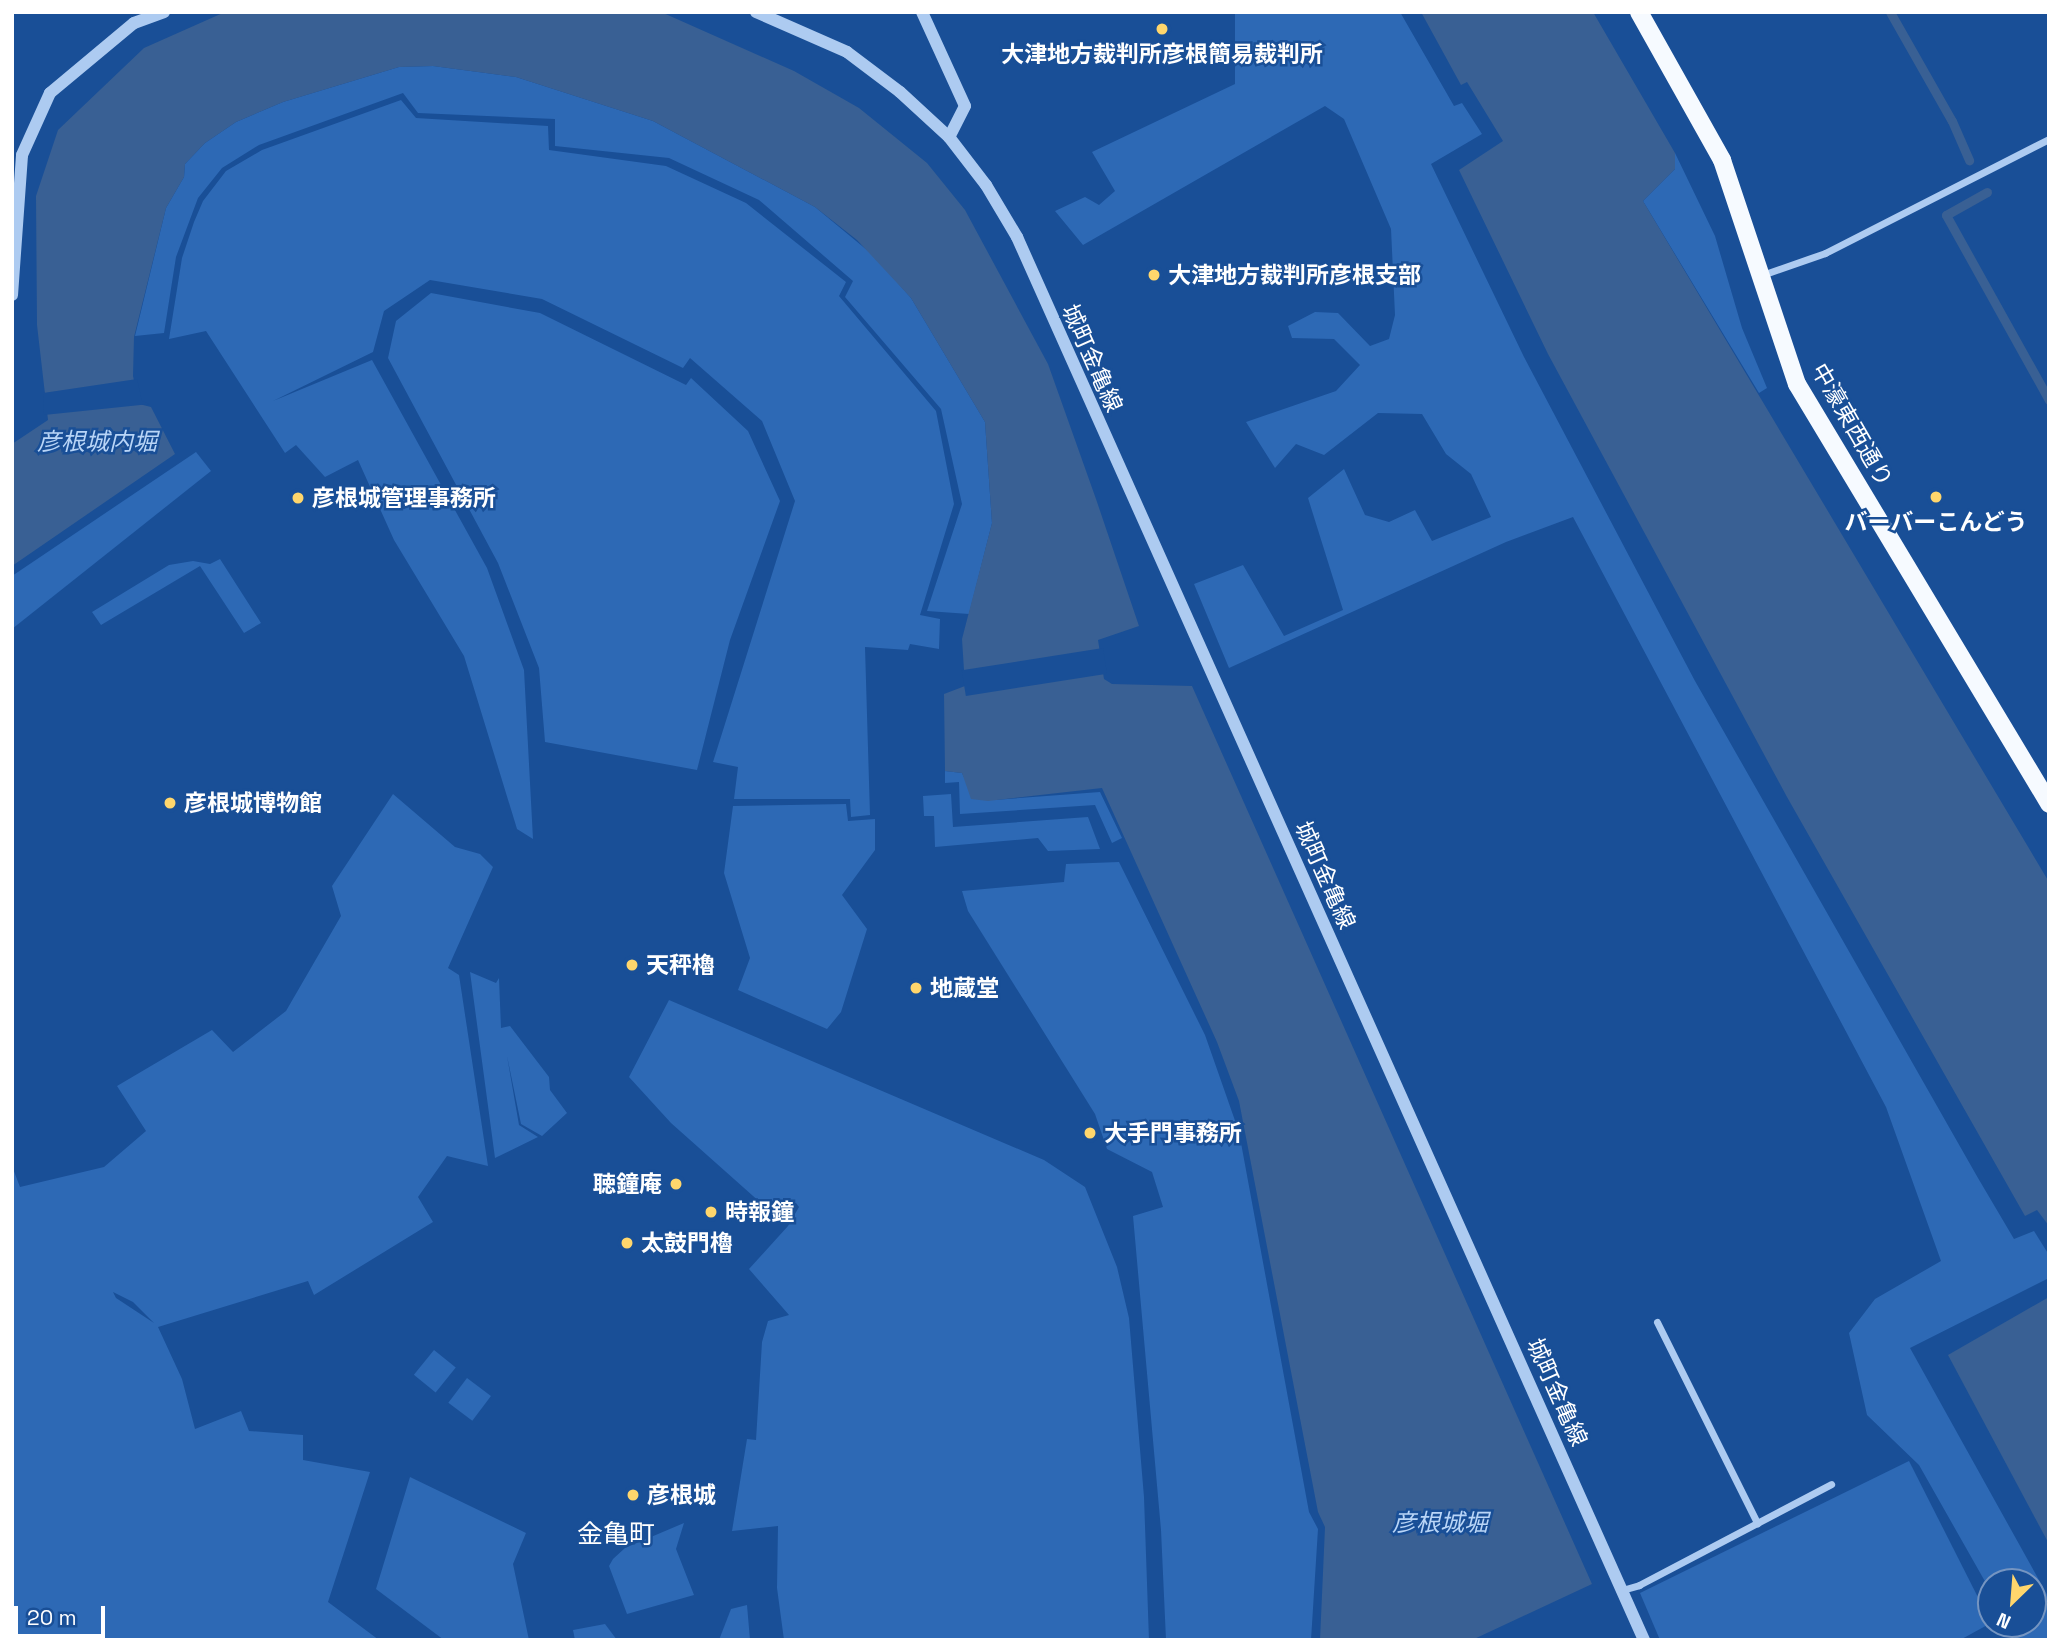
<!DOCTYPE html>
<meta charset="utf-8">
<style>
body{margin:0}
#map{position:relative;width:2061px;height:1652px;overflow:hidden;background:#194f97;font-family:"Space Grotesk","Noto Sans JP",sans-serif}
div>[style]{position:absolute}
.green>*{inset:0;background:#2d69b5;transform-origin:0 0}
.water>*{inset:0;background:#396094}
.pier>*{inset:0;background:#194f97;transform-origin:0 0}
.stream>*{height:9px;margin:-4.5px;padding:0 4.5px;transform-origin:4.5px;border-radius:4.5px;background:#396094}
.minor>*{height:7px;margin:-3.5px;padding:0 3.5px;transform-origin:3.5px;border-radius:3.5px;background:#adcbf1}
.tertiary>*{height:12px;margin:-6px;padding:0 6px;transform-origin:6px;border-radius:6px;background:#adcbf1}
.primary>*{height:18px;margin:-9px;padding:0 9px;transform-origin:9px;border-radius:9px;background:#f6faff}
.dots>*{width:19px;height:19px;translate:-50% -50%;box-sizing:border-box;border:4px solid #194f97;border-radius:50%}
span{translate:-50% -50%;white-space:nowrap;text-align:center;line-height:1.15;-webkit-text-stroke:5px #194f97;paint-order:stroke}
.poi-label{font-size:23px;color:#fff;font-weight:700}
.left{translate:0 -50%;text-align:left}
.right{translate:-100% -50%;text-align:right}
.street-label{font-size:23px;color:#fff}
.water-label{font-size:24px;color:#b9d5f7;font-style:italic}
.quarter-label{font-size:26px;color:#fff}
.frame{position:absolute;inset:0;border:14px solid #fff;pointer-events:none}
.north{position:absolute;left:1977px;top:1568px;width:70px;height:70px;box-sizing:border-box;background:#194f97;border:2px solid #7595c1;border-radius:50%;rotate:205deg;font-size:19px;font-weight:700;line-height:28px;text-align:center;color:#fff}
.north::after{content:'';display:block;margin:auto;width:24px;height:32px;background:#ffd66c;clip-path:polygon(50% 0,100% 100%,50% 72%,0 100%)}
.scale{position:absolute;left:14px;top:1606px;width:91px;height:32px;box-sizing:border-box;border:4px solid #fff;border-top:0;padding-left:9px;font-size:21px;line-height:24px;white-space:nowrap;color:#fff;-webkit-text-stroke:5px #194f97;paint-order:stroke}
</style>
<div id="map">
<div class="green">
<div style="clip-path:polygon(1235px 12px,1400px 12px,1454px 106px,1462px 103px,1482px 134px,1431px 164px,1524px 357px,1695px 681px,1978px 1178px,2014px 1239px,2034px 1231px,2049px 1255px,2049px 1278px,1910px 1348px,2049px 1598px,2049px 1640px,2016px 1640px,2007px 1624px,2033px 1624px,2033px 1582px,1991px 1582px,1991px 1592px,1919px 1465px,1867px 1415px,1849px 1333px,1875px 1299px,1941px 1261px,1886px 1107px,1573px 517px,1506px 542px,1229px 668px,1194px 584px,1243px 565px,1284px 636px,1343px 610px,1308px 498px,1344px 469px,1365px 515px,1389px 522px,1415px 510px,1432px 541px,1491px 517px,1471px 474px,1446px 454px,1422px 414px,1378px 413px,1324px 455px,1296px 444px,1275px 468px,1246px 422px,1336px 391px,1360px 365px,1334px 339px,1292px 338px,1288px 326px,1315px 312px,1338px 313px,1370px 346px,1389px 339px,1395px 315px,1391px 229px,1344px 119px,1325px 106px,1083px 245px,1055px 211px,1085px 197px,1099px 205px,1115px 191px,1092px 152px,1235px 84px)"></div>
<div style="clip-path:polygon(433px 66px,516px 77px,653px 121px,815px 207px,873px 255px,911px 298px,985px 422px,992px 523px,969px 614px,927px 611px,962px 504px,941px 409px,845px 297px,853px 281px,759px 200px,669px 158px,555px 146px,555px 119px,418px 113px,403px 93px,259px 145px,222px 168px,198px 198px,176px 257px,164px 333px,135px 336px,166px 208px,184px 177px,185px 164px,205px 143px,236px 122px,283px 102px,399px 67px)"></div>
<div style="clip-path:polygon(401px 100px,416px 118px,548px 126px,549px 150px,666px 166px,746px 203px,846px 282px,839px 296px,936px 411px,954px 504px,920px 615px,940px 619px,939px 649px,910px 644px,908px 650px,865px 647px,870px 815px,851px 817px,850px 799px,734px 799px,738px 767px,713px 762px,795px 501px,762px 421px,690px 358px,683px 368px,542px 299px,430px 280px,384px 311px,373px 352px,273px 401px,372px 360px,487px 568px,524px 670px,533px 839px,517px 829px,464px 656px,394px 540px,358px 460px,325px 477px,296px 445px,285px 453px,206px 331px,169px 339px,182px 258px,194px 222px,203px 201px,226px 171px,262px 150px)"></div>
<div style="clip-path:polygon(1675px 153px,1715px 236px,1742px 328px,1767px 388px,1759px 393px,1643px 201px,1675px 169px)"></div>
<div style="clip-path:polygon(431px 293px,540px 313px,686px 385px,691px 378px,748px 431px,780px 501px,730px 640px,697px 770px,545px 742px,539px 668px,498px 563px,388px 358px,396px 321px)"></div>
<div style="clip-path:polygon(196px 452px,211px 471px,12px 629px,12px 576px)"></div>
<div style="clip-path:polygon(220px 559px,261px 623px,244px 633px,200px 566px,101px 625px,92px 612px,169px 565px,193px 561px,210px 564px)"></div>
<div style="clip-path:polygon(945px 771px,962px 773px,971px 792px,994px 800px,1100px 792px,1122px 838px,1112px 843px,1095px 805px,960px 814px,959px 782px,945px 783px)"></div>
<div style="clip-path:polygon(evenodd,393px 794px,455px 847px,480px 854px,493px 867px,448px 968px,459px 975px,488px 1166px,447px 1156px,418px 1197px,433px 1222px,314px 1295px,308px 1281px,158px 1327px,182px 1379px,195px 1429px,241px 1411px,249px 1431px,303px 1435px,303px 1460px,370px 1472px,328px 1602px,379px 1640px,12px 1640px,12px 1166px,20px 1187px,104px 1167px,146px 1131px,117px 1086px,212px 1030px,233px 1052px,286px 1011px,341px 916px,332px 886px,393px 794px,113px 1292px,133px 1302px,154px 1323px,116px 1298px,113px 1292px)"></div>
<div style="clip-path:polygon(951px 794px,953px 827px,1088px 817px,1100px 849px,1048px 851px,1038px 838px,935px 847px,934px 816px,924px 816px,923px 796px)"></div>
<div style="clip-path:polygon(846px 804px,848px 821px,875px 819px,875px 850px,842px 895px,867px 929px,841px 1012px,827px 1029px,738px 990px,750px 958px,724px 873px,733px 806px)"></div>
<div style="clip-path:polygon(1119px 862px,1205px 1035px,1239px 1132px,1309px 1512px,1318px 1529px,1311px 1640px,1166px 1640px,1161px 1530px,1133px 1216px,1163px 1207px,1152px 1172px,1107px 1149px,1095px 1114px,968px 911px,962px 891px,1064px 882px,1066px 864px)"></div>
<div style="clip-path:polygon(470px 972px,496px 983px,499px 978px,501px 1028px,510px 1026px,549px 1077px,550px 1090px,567px 1113px,542px 1136px,521px 1124px,507px 1056px,519px 1125px,538px 1137px,495px 1158px)"></div>
<div style="clip-path:polygon(669px 1000px,1044px 1160px,1085px 1187px,1117px 1267px,1129px 1318px,1144px 1497px,1149px 1640px,784px 1640px,777px 1588px,778px 1526px,732px 1531px,747px 1439px,756px 1440px,762px 1342px,768px 1321px,789px 1315px,749px 1269px,788px 1226px,799px 1207px,796px 1203px,779px 1219px,671px 1123px,629px 1077px)"></div>
<div style="left:434px;top:1350px;width:28px;height:32px;rotate:39deg"></div>
<div style="left:467px;top:1378px;width:30px;height:31px;rotate:37deg"></div>
<div style="clip-path:polygon(1909px 1461px,1991px 1623px,1960px 1640px,1660px 1640px,1640px 1593px)"></div>
<div style="clip-path:polygon(410px 1477px,526px 1533px,513px 1564px,529px 1640px,444px 1640px,376px 1589px)"></div>
<div style="clip-path:polygon(684px 1523px,676px 1549px,694px 1595px,627px 1614px,609px 1566px,613px 1559px,625px 1548px)"></div>
<div style="clip-path:polygon(747px 1605px,750px 1640px,719px 1640px,731px 1609px)"></div>
<div style="clip-path:polygon(605px 1624px,617px 1640px,575px 1640px,573px 1630px)"></div>
</div>
<div class="water">
<div style="clip-path:polygon(225px 12px,661px 12px,794px 71px,859px 108px,927px 163px,965px 210px,1048px 364px,1096px 499px,1139px 626px,1098px 640px,1104px 679px,1112px 684px,1192px 686px,1592px 1584px,1472px 1640px,1320px 1640px,1325px 1527px,1318px 1512px,1239px 1101px,1217px 1042px,1102px 788px,988px 801px,971px 799px,962px 773px,945px 771px,944px 694px,965px 686px,962px 639px,992px 523px,985px 422px,911px 298px,857px 240px,815px 207px,653px 121px,516px 77px,433px 66px,399px 67px,283px 102px,236px 122px,205px 143px,185px 164px,184px 177px,166px 208px,134px 337px,133px 376px,139px 404px,151px 407px,175px 454px,12px 566px,12px 444px,48px 420px,37px 325px,36px 196px,58px 130px,144px 48px)"></div>
<div style="clip-path:polygon(1421px 12px,1593px 12px,1675px 153px,1675px 169px,1643px 201px,2049px 882px,2049px 1226px,2037px 1210px,2025px 1216px,1787px 797px,1548px 354px,1459px 170px,1503px 141px,1467px 82px,1461px 85px)"></div>
<div style="clip-path:polygon(2049px 1297px,2049px 1544px,1948px 1355px)"></div>
</div>
<div class="pier">
<div style="clip-path:polygon(137px 379px,142px 401px,150px 404px,44px 415px,43px 393px)"></div>
<div style="left:1103px;top:648px;width:26px;height:143px;rotate:81deg"></div>
</div>
<div class="stream">
<div style="left:1890px;top:12px;width:125px;rotate:60.4deg"></div>
<div style="left:1952px;top:121px;width:43px;rotate:66.4deg"></div>
<div style="left:1987px;top:192px;width:47px;rotate:150.7deg"></div>
<div style="left:1946px;top:215px;width:212px;rotate:60.9deg"></div>
</div>
<div class="minor">
<div style="left:1762px;top:275px;width:67px;rotate:-19.2deg"></div>
<div style="left:1825px;top:253px;width:251px;rotate:-27deg"></div>
<div style="left:1657px;top:1322px;width:225px;rotate:63.5deg"></div>
<div style="left:1622px;top:1590px;width:18px;rotate:-16deg"></div>
<div style="left:1639px;top:1585px;width:217px;rotate:-27.7deg"></div>
</div>
<div class="tertiary">
<div style="left:756px;top:12px;width:99px;rotate:23.7deg"></div>
<div style="left:847px;top:52px;width:66px;rotate:37deg"></div>
<div style="left:900px;top:92px;width:67px;rotate:42.6deg"></div>
<div style="left:949px;top:137px;width:61px;rotate:52.4deg"></div>
<div style="left:986px;top:185px;width:61px;rotate:59.2deg"></div>
<div style="left:1017px;top:237px;width:1537px;rotate:65.92deg"></div>
<div style="left:922px;top:12px;width:103px;rotate:65.4deg"></div>
<div style="left:965px;top:106px;width:35px;rotate:117deg"></div>
<div style="left:12px;top:295px;width:140px;rotate:-85.9deg"></div>
<div style="left:22px;top:155px;width:68px;rotate:-65.7deg"></div>
<div style="left:50px;top:93px;width:109px;rotate:-39.8deg"></div>
<div style="left:134px;top:23px;width:32px;rotate:-20deg"></div>
</div>
<div class="primary">
<div style="left:1639px;top:12px;width:170px;rotate:60.7deg"></div>
<div style="left:1722px;top:160px;width:236px;rotate:71.5deg"></div>
<div style="left:1797px;top:384px;width:490px;rotate:59deg"></div>
</div>
<div class="dots">
<div style="left:1162px;top:29px;background:#ffd66c"></div>
<div style="left:1154px;top:275px;background:#ffd66c"></div>
<div style="left:1936px;top:497px;background:#ffd66c"></div>
<div style="left:298px;top:498px;background:#ffd66c"></div>
<div style="left:170px;top:803px;background:#ffd66c"></div>
<div style="left:632px;top:965px;background:#ffd66c"></div>
<div style="left:916px;top:988px;background:#ffd66c"></div>
<div style="left:1090px;top:1133px;background:#ffd66c"></div>
<div style="left:676px;top:1184px;background:#ffd66c"></div>
<div style="left:711px;top:1212px;background:#ffd66c"></div>
<div style="left:627px;top:1243px;background:#ffd66c"></div>
<div style="left:633px;top:1495px;background:#ffd66c"></div>
</div>
<div class="poi-label">
<span style="left:1162px;top:54px">大津地方裁判所彦根簡易裁判所</span>
<span class="left" style="left:1168px;top:275px">大津地方裁判所彦根支部</span>
<span class="left" style="left:312px;top:498px">彦根城管理事務所</span>
<span style="left:1936px;top:522px">バーバーこんどう</span>
<span class="left" style="left:184px;top:803px">彦根城博物館</span>
<span class="left" style="left:646px;top:965px">天秤櫓</span>
<span class="left" style="left:930px;top:988px">地蔵堂</span>
<span class="left" style="left:1104px;top:1133px">大手門事務所</span>
<span class="right" style="left:662px;top:1184px">聴鐘庵</span>
<span class="left" style="left:725px;top:1212px">時報鐘</span>
<span class="left" style="left:641px;top:1243px">太鼓門櫓</span>
<span class="left" style="left:647px;top:1495px">彦根城</span>
</div>
<div class="street-label">
<span style="left:1092px;top:358px;rotate:66deg">城町金亀線</span>
<span style="left:1852px;top:425px;rotate:60deg">中濠東西通り</span>
<span style="left:1325px;top:875px;rotate:66deg">城町金亀線</span>
<span style="left:1557px;top:1392px;rotate:66deg">城町金亀線</span>
</div>
<div class="water-label">
<span style="left:97px;top:442px">彦根城内堀</span>
<span style="left:1440px;top:1523px">彦根城堀</span>
</div>
<div class="quarter-label">
<span style="left:616px;top:1535px">金亀町</span>
</div>
<div class="frame"></div>
<div class="north">N</div>
<div class="scale">20 m</div>
</div>
